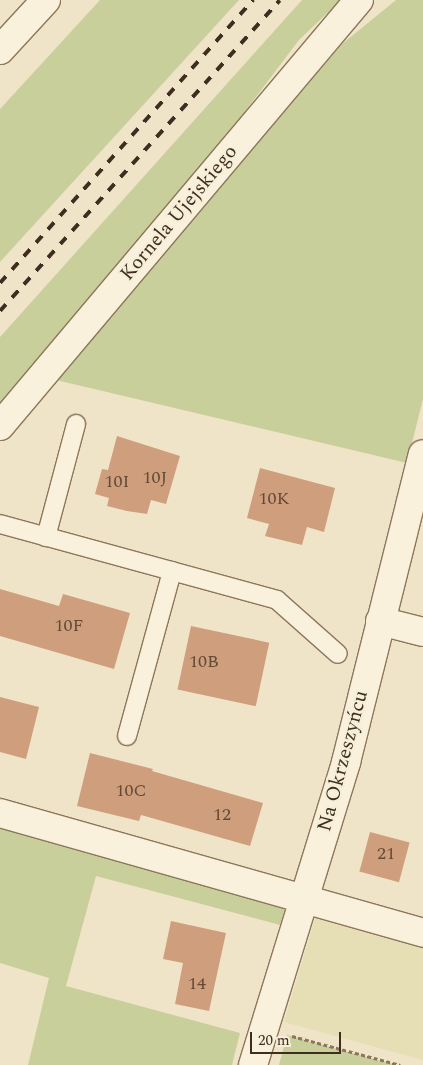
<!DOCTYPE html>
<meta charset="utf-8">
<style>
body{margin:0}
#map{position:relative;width:423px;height:1065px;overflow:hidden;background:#f0e4c8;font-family:Spectral,serif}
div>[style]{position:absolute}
.farmland>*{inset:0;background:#e6deb5}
.green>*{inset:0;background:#c9cf9b}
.building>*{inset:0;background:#cf9f7d;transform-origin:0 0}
.path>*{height:3px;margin-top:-1.5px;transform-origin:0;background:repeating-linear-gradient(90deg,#8d765c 0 4px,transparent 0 6.5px)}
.roads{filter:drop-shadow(1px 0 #8d765c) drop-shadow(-1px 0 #8d765c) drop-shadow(0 1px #8d765c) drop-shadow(0 -1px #8d765c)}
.service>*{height:18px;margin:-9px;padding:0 9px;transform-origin:9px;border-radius:9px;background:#faf1dc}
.minor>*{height:28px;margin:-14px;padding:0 14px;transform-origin:14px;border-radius:14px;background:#faf1dc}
.secondary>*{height:28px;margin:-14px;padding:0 14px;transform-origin:14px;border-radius:14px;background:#faf1dc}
.rail>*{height:4px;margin-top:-2px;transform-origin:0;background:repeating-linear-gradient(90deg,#3d2e20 0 9px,transparent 0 18px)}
span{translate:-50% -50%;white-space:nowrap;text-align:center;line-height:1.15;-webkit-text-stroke:4.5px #f7eed8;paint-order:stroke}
.number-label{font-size:18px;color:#624a37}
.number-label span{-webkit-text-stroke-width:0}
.street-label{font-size:20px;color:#3d2e20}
.scale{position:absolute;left:250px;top:1032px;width:91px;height:22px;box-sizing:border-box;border:2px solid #3d2e20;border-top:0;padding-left:6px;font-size:15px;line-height:18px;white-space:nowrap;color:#3d2e20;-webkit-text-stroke:4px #f7eed8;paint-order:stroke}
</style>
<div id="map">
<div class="farmland">
<div style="clip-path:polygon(316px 915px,423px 944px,423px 1060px,284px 1022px)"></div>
</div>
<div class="green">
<div style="clip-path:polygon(100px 0,239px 0,0 262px,0 109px)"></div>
<div style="clip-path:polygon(302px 0,341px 0,299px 40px,171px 209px,0 404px,0 337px)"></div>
<div style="clip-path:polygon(396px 0,423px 0,423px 399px,407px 463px,56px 380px,342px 44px)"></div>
<div style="clip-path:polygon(0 824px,286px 905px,280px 925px,96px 876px,66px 986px,240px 1033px,232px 1065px,28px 1065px,49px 978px,0 963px)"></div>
<div style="clip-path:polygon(287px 1035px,396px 1065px,279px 1065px)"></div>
</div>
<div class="building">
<div style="clip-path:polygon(117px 436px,180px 456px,166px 504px,151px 500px,147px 514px,127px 511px,107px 506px,109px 498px,95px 494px,102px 469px,108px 470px)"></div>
<div style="clip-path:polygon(260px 468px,335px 488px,324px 532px,307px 527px,302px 545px,265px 536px,269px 524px,247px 518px)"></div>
<div style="clip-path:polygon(0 589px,59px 606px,63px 594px,130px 613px,114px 669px,0 636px)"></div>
<div style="left:191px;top:626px;width:80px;height:65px;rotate:12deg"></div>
<div style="clip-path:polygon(0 697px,39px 707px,26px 759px,0 752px)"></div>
<div style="clip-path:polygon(90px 753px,153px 769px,152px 771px,263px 803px,250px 846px,141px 815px,139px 821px,77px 806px)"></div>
<div style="left:370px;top:832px;width:41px;height:41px;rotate:15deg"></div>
<div style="clip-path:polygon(171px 921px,226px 933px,209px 1011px,175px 1004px,183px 963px,163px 959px)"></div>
</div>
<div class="path">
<div style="left:292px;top:1036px;width:112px;rotate:15deg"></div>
</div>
<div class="roads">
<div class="service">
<div style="left:0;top:524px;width:287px;rotate:15.3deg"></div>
<div style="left:277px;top:600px;width:81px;rotate:41.5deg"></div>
<div style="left:46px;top:537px;width:117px;rotate:-75.1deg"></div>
<div style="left:127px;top:736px;width:171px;rotate:-74.7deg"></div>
</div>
<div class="minor">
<div style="left:0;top:426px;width:557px;rotate:-49.88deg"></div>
<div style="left:380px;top:621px;width:44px;rotate:14.3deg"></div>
<div style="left:0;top:813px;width:440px;rotate:15.8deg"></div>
<div style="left:253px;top:1065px;width:317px;rotate:-72.9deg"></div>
<div style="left:346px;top:762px;width:317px;rotate:-76deg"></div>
</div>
<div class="secondary">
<div style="left:0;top:50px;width:68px;rotate:-47.4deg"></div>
</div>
</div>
<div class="rail">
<div style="left:0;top:283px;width:380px;rotate:-48.2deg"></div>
<div style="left:0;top:311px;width:418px;rotate:-48deg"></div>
</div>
<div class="number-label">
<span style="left:155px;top:478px">10J</span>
<span style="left:117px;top:482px">10I</span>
<span style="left:274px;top:499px">10K</span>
<span style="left:69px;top:626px">10F</span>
<span style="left:204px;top:662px">10B</span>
<span style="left:131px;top:791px">10C</span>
<span style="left:222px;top:815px">12</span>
<span style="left:386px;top:854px">21</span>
<span style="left:197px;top:984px">14</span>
</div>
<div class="street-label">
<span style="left:179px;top:213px;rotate:-50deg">Kornela Ujejskiego</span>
<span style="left:343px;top:761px;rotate:-75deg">Na Okrzeszyńcu</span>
</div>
<div class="scale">20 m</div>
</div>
